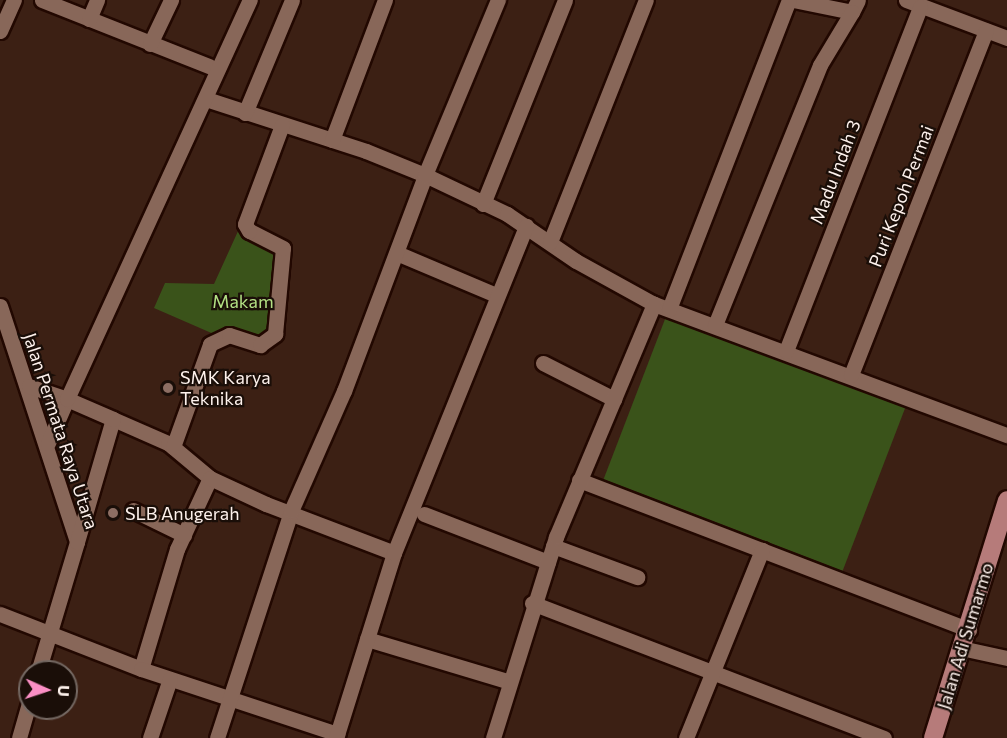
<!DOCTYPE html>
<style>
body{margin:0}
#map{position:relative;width:1007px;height:738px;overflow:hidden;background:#3c2014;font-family:Commissioner,sans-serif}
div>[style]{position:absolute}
.green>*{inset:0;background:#3a531a;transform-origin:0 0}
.roads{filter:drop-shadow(2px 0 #220801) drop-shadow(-2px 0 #220801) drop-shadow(0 2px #220801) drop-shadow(0 -2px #220801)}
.minor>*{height:15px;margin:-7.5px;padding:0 7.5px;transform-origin:7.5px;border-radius:7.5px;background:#886759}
.major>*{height:18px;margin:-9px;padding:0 9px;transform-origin:9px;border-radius:9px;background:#b67b7a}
.dots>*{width:16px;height:16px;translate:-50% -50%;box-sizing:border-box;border:3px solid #1a0e08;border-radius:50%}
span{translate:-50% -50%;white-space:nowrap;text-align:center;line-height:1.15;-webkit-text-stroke:4.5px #1a0e08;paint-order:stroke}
.street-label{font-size:18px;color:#fdf1ec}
.park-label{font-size:18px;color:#b3e084}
.poi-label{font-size:18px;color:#fdf1ec}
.left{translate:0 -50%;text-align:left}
.north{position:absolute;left:18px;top:660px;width:60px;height:60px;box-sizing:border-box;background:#1a0e08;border:2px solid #756963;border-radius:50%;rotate:93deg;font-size:16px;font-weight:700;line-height:24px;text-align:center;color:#fdf1ec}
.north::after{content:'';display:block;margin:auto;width:21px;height:27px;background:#fb8fc5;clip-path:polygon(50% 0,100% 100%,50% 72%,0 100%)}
</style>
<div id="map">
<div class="green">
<div style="clip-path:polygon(239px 229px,278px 246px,267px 339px,216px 335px,154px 308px,165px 283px,214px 284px)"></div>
<div style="left:667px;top:314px;width:256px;height:177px;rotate:21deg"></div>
</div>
<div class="roads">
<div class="minor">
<div style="left:42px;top:0;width:180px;rotate:21.6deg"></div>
<div style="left:793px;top:0;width:60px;rotate:11.5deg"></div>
<div style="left:852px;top:12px;width:13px;rotate:-63deg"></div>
<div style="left:906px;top:0;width:108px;rotate:20.6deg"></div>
<div style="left:89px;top:19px;width:21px;rotate:-67deg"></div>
<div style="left:0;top:31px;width:34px;rotate:-66deg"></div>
<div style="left:150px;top:44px;width:49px;rotate:-64.5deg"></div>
<div style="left:206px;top:99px;width:168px;rotate:18deg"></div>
<div style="left:366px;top:151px;width:64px;rotate:22.1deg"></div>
<div style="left:425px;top:175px;width:91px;rotate:25.4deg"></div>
<div style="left:507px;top:214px;width:83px;rotate:34.3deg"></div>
<div style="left:576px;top:261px;width:89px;rotate:28.9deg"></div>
<div style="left:654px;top:304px;width:377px;rotate:20.4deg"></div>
<div style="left:245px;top:113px;width:122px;rotate:-67.4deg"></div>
<div style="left:332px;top:140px;width:150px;rotate:-69.3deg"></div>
<div style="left:483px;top:204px;width:220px;rotate:-68.1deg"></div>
<div style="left:550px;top:242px;width:260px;rotate:-68.4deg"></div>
<div style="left:399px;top:254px;width:105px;rotate:22.9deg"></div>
<div style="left:0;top:306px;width:248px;rotate:71.9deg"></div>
<div style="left:77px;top:542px;width:136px;rotate:106.7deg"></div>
<div style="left:669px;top:309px;width:331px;rotate:-68.8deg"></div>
<div style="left:715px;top:325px;width:280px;rotate:-68deg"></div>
<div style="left:820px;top:65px;width:62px;rotate:-58.9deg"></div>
<div style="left:786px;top:351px;width:369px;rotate:-68.7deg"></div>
<div style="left:543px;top:363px;width:80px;rotate:26.9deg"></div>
<div style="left:851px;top:375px;width:370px;rotate:-68.6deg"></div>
<div style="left:29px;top:386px;width:40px;rotate:18.9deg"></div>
<div style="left:67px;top:399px;width:48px;rotate:113.4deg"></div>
<div style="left:113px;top:419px;width:60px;rotate:23.6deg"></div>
<div style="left:168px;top:443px;width:55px;rotate:39.8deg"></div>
<div style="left:210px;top:478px;width:78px;rotate:114.9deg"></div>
<div style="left:177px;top:549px;width:125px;rotate:106.7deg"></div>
<div style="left:173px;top:447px;width:109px;rotate:-70.2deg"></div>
<div style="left:210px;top:344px;width:21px;rotate:-25deg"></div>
<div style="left:229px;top:335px;width:33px;rotate:18deg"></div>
<div style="left:260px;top:345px;width:19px;rotate:-36deg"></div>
<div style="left:275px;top:334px;width:86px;rotate:-84.7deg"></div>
<div style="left:283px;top:248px;width:38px;rotate:-153deg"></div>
<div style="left:249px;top:231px;width:8px;rotate:-120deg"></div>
<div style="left:245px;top:224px;width:106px;rotate:-69.5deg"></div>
<div style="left:210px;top:478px;width:62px;rotate:24.9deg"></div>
<div style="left:266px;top:504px;width:137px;rotate:20.9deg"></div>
<div style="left:579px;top:480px;width:418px;rotate:21deg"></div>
<div style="left:133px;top:510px;width:57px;rotate:26.1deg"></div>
<div style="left:424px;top:514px;width:133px;rotate:21.2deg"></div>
<div style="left:77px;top:542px;width:128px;rotate:-73.7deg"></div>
<div style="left:113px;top:419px;width:50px;rotate:-156.5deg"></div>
<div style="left:67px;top:399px;width:439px;rotate:-65.4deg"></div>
<div style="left:553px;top:546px;width:90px;rotate:20.3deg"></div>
<div style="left:532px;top:603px;width:377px;rotate:21deg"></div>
<div style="left:0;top:614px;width:151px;rotate:21.3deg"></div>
<div style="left:141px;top:669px;width:207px;rotate:18.3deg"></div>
<div style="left:367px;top:639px;width:149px;rotate:16.7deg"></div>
<div style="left:961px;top:648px;width:47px;rotate:12.3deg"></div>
<div style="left:19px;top:738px;width:40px;rotate:-74deg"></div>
<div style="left:150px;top:738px;width:62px;rotate:-71.3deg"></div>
<div style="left:217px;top:738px;width:239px;rotate:-71.9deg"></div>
<div style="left:291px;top:511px;width:131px;rotate:-66.2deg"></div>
<div style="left:344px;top:391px;width:231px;rotate:-69.4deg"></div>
<div style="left:425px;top:175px;width:190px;rotate:-67.4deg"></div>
<div style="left:336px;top:738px;width:194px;rotate:-72.6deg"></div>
<div style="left:394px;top:553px;width:353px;rotate:-68deg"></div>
<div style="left:493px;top:738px;width:211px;rotate:-72.6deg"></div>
<div style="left:556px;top:537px;width:253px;rotate:-67.2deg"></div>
<div style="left:686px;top:738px;width:203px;rotate:-68deg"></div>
</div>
<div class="major">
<div style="left:933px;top:738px;width:249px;rotate:-72.7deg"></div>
</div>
</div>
<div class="dots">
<div style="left:168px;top:388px;background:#8d6e63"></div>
<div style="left:113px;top:513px;background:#8d6e63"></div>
</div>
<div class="street-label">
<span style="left:835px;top:172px;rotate:-69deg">Madu Indah 3</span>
<span style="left:901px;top:196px;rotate:-69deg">Puri Kepoh Permai</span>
<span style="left:61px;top:431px;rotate:72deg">Jalan Permata Raya Utara</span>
<span style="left:965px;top:636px;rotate:-73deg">Jalan Adi Sumarmo</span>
</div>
<div class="park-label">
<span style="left:243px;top:301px">Makam</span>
</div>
<div class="poi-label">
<span class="left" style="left:180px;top:388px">SMK Karya<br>Teknika</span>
<span class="left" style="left:125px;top:513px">SLB Anugerah</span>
</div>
<div class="north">U</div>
</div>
